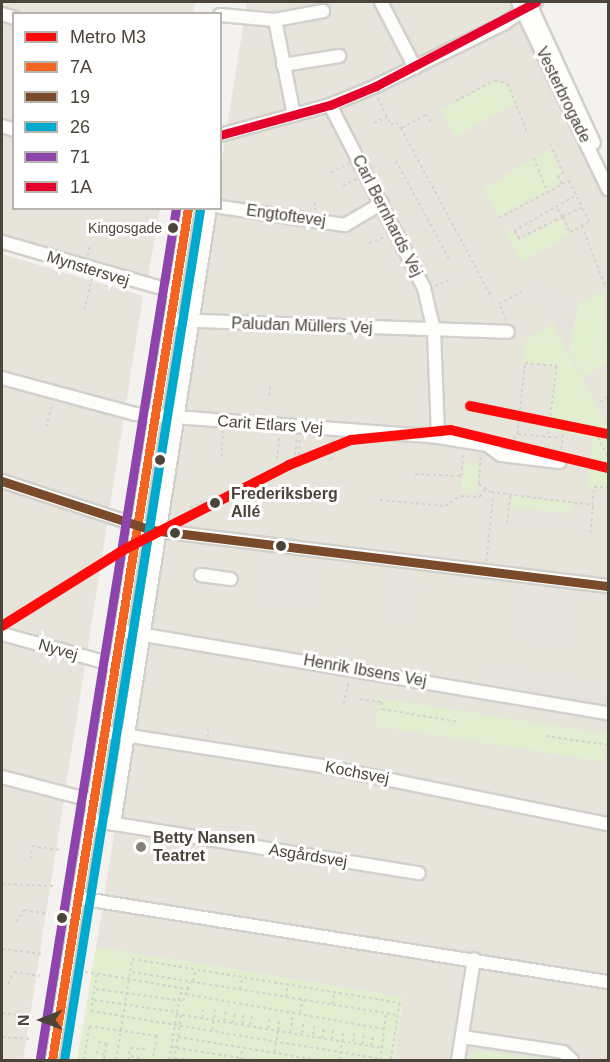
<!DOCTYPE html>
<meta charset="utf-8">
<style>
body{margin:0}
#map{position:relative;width:610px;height:1062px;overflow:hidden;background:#f4f2ee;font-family:Helvetica,sans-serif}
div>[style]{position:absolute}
.residential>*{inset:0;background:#e7e4dc}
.green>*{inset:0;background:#e1eecf;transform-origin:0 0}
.parking>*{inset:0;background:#e6e3df;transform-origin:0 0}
.path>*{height:1.5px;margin-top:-0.75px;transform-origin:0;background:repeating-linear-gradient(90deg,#d3d2cc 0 3px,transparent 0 6px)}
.roads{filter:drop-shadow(2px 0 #d2d0cb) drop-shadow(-2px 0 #d2d0cb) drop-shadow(0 2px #d2d0cb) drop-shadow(0 -2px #d2d0cb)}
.minor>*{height:12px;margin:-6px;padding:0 6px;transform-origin:6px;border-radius:6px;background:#fdfdfc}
.bus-1>*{height:9px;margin:-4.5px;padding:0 4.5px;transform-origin:4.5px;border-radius:4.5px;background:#f26522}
.bus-2>*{height:9px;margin:-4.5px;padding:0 4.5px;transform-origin:4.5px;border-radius:4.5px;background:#7a4b2a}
.bus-3>*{height:9px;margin:-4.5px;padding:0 4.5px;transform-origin:4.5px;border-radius:4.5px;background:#00a9ce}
.bus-4>*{height:9px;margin:-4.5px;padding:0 4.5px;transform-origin:4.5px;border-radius:4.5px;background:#8e44ad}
.bus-5>*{height:9px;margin:-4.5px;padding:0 4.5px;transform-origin:4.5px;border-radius:4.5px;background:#e4002b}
.metro-1>*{height:10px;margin:-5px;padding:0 5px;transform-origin:5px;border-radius:5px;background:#ff0a0a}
.dots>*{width:16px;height:16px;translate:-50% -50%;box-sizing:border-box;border:3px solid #fff;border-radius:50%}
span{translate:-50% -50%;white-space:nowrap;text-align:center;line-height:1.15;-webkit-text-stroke:6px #fff;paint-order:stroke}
.bus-label{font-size:14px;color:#4b4439}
.right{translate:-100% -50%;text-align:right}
.street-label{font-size:16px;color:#4b4439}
.stop-label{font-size:16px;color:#4b4439;font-weight:700}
.left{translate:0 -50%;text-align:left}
.poi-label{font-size:16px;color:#4b4439;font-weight:700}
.frame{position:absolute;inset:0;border:3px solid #4b4439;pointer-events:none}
.legend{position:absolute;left:12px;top:12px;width:210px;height:198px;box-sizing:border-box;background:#fff;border:2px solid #b7b4b0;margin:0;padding:8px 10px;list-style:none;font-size:18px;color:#4b4439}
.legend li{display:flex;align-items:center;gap:12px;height:30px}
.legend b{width:30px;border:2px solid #b7b4b0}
.north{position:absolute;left:12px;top:990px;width:60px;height:60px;-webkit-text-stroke:4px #fff;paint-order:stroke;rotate:269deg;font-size:16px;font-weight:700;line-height:24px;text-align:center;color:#4b4439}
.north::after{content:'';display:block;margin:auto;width:21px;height:27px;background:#4b4439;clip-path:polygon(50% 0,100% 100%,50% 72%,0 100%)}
</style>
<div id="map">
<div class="residential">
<div style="clip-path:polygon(2px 2px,195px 2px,193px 13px,14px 14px,14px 208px,160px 209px,147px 283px,2px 239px)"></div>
<div style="clip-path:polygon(247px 2px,516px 2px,608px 201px,608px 1060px,394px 1060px,403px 997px,96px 947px,214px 209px,220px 208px,221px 165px)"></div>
<div style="clip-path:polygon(2px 254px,143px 296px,23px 1060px,2px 1060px)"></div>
</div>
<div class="green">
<div style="clip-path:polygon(495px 81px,508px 85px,517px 103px,455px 137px,441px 110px)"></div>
<div style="clip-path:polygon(549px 149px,562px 173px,556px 176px,560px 184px,498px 216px,483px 189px)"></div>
<div style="clip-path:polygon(561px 219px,569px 235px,521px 262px,505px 232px,511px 229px,519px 241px)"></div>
<div style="clip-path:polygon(604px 291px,608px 363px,583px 377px,569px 349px,578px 304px)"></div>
<div style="clip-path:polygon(553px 324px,608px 428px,608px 489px,587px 487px,593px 437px,547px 431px,555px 366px,522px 363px,524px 342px)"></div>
<div style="left:465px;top:462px;width:15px;height:30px;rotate:8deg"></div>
<div style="clip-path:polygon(512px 496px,579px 504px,570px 505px,569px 513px,516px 508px,510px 518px)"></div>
<div style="left:379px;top:698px;width:232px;height:28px;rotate:9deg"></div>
<div style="clip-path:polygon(96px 947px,403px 997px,394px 1060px,77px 1060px)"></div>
<div style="clip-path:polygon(475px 1050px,546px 1060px,468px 1060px)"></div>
</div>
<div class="parking">
<div style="clip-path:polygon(535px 286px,578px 304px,569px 349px)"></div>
<div style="left:519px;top:512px;width:47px;height:8px;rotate:6deg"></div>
<div style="clip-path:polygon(258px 558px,314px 563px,307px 607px,265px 599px,269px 566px,257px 565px)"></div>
<div style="clip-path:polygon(393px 574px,403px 575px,403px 585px,417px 587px,405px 620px,388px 616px)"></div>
<div style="left:527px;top:591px;width:48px;height:48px;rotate:7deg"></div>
<div style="left:494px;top:667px;width:108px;height:9px;rotate:9deg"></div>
<div style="left:492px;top:680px;width:118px;height:8px;rotate:9deg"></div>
</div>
<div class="path">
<div style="left:378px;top:98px;width:30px;rotate:64deg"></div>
<div style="left:391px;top:125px;width:6px;rotate:-31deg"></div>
<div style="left:396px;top:122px;width:8px;rotate:50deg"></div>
<div style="left:401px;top:128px;width:193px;rotate:61.8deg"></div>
<div style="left:456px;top:101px;width:44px;rotate:-28.3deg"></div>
<div style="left:495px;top:80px;width:14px;rotate:17deg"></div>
<div style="left:508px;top:84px;width:54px;rotate:68.2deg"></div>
<div style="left:374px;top:123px;width:14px;rotate:-25deg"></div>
<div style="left:402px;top:128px;width:29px;rotate:-29deg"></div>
<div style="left:427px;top:114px;width:10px;rotate:66deg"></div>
<div style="left:550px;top:144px;width:32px;rotate:64deg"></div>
<div style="left:564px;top:173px;width:7px;rotate:153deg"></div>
<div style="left:558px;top:176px;width:9px;rotate:63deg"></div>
<div style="left:562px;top:184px;width:8px;rotate:-23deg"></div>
<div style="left:569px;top:181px;width:29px;rotate:63deg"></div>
<div style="left:534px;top:158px;width:35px;rotate:68deg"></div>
<div style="left:396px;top:161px;width:113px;rotate:61.4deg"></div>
<div style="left:331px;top:173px;width:21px;rotate:-29deg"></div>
<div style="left:343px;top:186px;width:15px;rotate:-28deg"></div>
<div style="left:315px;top:202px;width:8px;rotate:83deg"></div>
<div style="left:558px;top:209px;width:9px;rotate:58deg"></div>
<div style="left:563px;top:217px;width:17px;rotate:65deg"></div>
<div style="left:570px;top:232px;width:21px;rotate:-28deg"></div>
<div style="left:589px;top:222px;width:16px;rotate:-117deg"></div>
<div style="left:582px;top:208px;width:21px;rotate:155deg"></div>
<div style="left:563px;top:217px;width:49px;rotate:153.4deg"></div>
<div style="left:519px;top:239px;width:9px;rotate:-122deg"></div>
<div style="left:514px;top:231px;width:72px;rotate:-30.1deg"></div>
<div style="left:499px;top:218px;width:70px;rotate:-28deg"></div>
<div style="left:582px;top:226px;width:66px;rotate:68.8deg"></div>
<div style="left:369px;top:243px;width:17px;rotate:-21deg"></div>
<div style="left:87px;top:256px;width:11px;rotate:-75deg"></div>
<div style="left:435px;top:286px;width:17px;rotate:-24deg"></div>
<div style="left:84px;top:310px;width:32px;rotate:-76deg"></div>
<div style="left:506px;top:320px;width:17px;rotate:-114deg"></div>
<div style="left:499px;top:304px;width:26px;rotate:-28deg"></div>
<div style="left:608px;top:368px;width:5px;rotate:90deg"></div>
<div style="left:269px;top:396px;width:10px;rotate:-84deg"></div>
<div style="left:600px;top:402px;width:9px;rotate:-32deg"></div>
<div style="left:46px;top:427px;width:24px;rotate:-75deg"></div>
<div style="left:518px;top:434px;width:43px;rotate:5.3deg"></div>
<div style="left:511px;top:444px;width:12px;rotate:-59deg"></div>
<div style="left:517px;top:434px;width:71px;rotate:-83.6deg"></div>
<div style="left:525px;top:363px;width:32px;rotate:5deg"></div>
<div style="left:557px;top:366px;width:72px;rotate:97.2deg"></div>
<div style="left:561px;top:449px;width:20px;rotate:-84deg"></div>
<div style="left:563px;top:429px;width:32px;rotate:5deg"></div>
<div style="left:595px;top:432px;width:27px;rotate:62deg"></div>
<div style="left:221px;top:457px;width:26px;rotate:-86deg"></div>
<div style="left:481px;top:457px;width:27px;rotate:94deg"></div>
<div style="left:479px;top:484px;width:14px;rotate:34deg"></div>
<div style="left:491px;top:492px;width:102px;rotate:7.3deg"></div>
<div style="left:592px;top:505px;width:18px;rotate:-84deg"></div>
<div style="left:594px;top:487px;width:14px"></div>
<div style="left:277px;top:459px;width:23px;rotate:-85deg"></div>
<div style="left:332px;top:460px;width:20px;rotate:-87deg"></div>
<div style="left:294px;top:461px;width:23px;rotate:-83deg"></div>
<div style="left:298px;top:461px;width:23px;rotate:-85deg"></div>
<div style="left:329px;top:461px;width:20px;rotate:-87deg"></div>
<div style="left:415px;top:474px;width:46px;rotate:2.5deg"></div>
<div style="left:461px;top:476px;width:23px;rotate:-85deg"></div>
<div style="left:380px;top:500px;width:65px;rotate:5.3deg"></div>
<div style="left:445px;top:506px;width:19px;rotate:-32deg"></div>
<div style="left:461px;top:496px;width:19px;rotate:3deg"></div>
<div style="left:480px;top:497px;width:9px;rotate:-58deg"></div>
<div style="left:190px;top:508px;width:17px;rotate:-28deg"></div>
<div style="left:507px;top:523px;width:28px;rotate:-84deg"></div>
<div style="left:590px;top:533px;width:28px;rotate:-84deg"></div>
<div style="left:486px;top:561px;width:67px;rotate:-84deg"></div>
<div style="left:360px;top:699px;width:22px;rotate:8deg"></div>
<div style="left:382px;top:702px;width:7px;rotate:90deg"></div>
<div style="left:382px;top:709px;width:78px;rotate:9.6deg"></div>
<div style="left:343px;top:704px;width:23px;rotate:-75deg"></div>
<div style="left:546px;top:736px;width:63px;rotate:8.3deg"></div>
<div style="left:207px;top:737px;width:8px;rotate:-83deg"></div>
<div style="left:30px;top:859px;width:13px;rotate:-81deg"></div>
<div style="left:32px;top:846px;width:27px;rotate:8deg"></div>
<div style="left:2px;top:884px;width:52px;rotate:2.2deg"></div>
<div style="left:16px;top:922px;width:14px;rotate:-56deg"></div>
<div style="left:24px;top:910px;width:25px;rotate:9deg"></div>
<div style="left:2px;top:949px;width:41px;rotate:7deg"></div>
<div style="left:79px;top:971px;width:18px;rotate:9deg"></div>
<div style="left:132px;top:972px;width:268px;rotate:9.2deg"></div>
<div style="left:193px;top:981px;width:10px;rotate:-79deg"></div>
<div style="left:8px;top:984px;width:13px;rotate:-63deg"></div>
<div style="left:14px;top:972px;width:26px;rotate:9deg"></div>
<div style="left:96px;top:989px;width:88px;rotate:7.9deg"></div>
<div style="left:183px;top:1001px;width:20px;rotate:-70deg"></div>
<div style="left:240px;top:989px;width:10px;rotate:-79deg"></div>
<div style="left:189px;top:990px;width:93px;rotate:-170.1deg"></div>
<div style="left:97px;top:974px;width:37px;rotate:99deg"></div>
<div style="left:91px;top:1011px;width:293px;rotate:9.4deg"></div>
<div style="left:180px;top:993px;width:207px;rotate:10deg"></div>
<div style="left:286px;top:997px;width:11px;rotate:-85deg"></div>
<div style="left:94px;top:1000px;width:84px;rotate:8.2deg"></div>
<div style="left:332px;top:1004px;width:10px;rotate:-79deg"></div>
<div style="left:2px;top:1013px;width:31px;rotate:7deg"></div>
<div style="left:300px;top:1013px;width:13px;rotate:-81deg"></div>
<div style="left:176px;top:1014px;width:209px;rotate:9.4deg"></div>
<div style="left:202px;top:1018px;width:8px;rotate:-83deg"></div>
<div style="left:224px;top:1021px;width:11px;rotate:-80deg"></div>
<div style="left:233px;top:1023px;width:11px;rotate:-80deg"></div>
<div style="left:242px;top:1024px;width:10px;rotate:-84deg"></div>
<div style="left:250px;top:1025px;width:11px;rotate:-80deg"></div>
<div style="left:268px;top:1028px;width:10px;rotate:-84deg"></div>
<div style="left:212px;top:1030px;width:20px;rotate:-81deg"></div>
<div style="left:278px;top:1030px;width:11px;rotate:-85deg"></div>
<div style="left:290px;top:1032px;width:19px;rotate:-81deg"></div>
<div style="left:302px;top:1033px;width:11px;rotate:-85deg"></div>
<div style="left:313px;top:1035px;width:11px;rotate:-85deg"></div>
<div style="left:2px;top:1037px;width:28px;rotate:4deg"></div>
<div style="left:178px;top:1037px;width:142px;rotate:9.3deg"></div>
<div style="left:322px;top:1038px;width:11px;rotate:-80deg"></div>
<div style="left:332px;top:1039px;width:11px;rotate:-85deg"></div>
<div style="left:98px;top:1042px;width:9px;rotate:13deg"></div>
<div style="left:107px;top:1044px;width:16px;rotate:101deg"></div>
<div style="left:353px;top:1042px;width:11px;rotate:-85deg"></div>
<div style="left:362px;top:1044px;width:11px;rotate:-80deg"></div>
<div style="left:371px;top:1046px;width:11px;rotate:-80deg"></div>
<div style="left:171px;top:1047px;width:83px;rotate:9deg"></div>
<div style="left:96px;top:1052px;width:8px;rotate:14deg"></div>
<div style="left:274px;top:1052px;width:21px;rotate:-79deg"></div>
<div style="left:131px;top:1056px;width:13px;rotate:13deg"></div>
<div style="left:175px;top:1058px;width:17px;rotate:7deg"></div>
<div style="left:84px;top:1060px;width:34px;rotate:-82deg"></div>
<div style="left:89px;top:1026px;width:69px;rotate:8.4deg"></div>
<div style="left:157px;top:1036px;width:24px;rotate:99deg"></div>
<div style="left:116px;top:1060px;width:102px;rotate:-81deg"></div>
<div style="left:132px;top:959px;width:272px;rotate:9.3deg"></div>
<div style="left:400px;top:1003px;width:58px;rotate:99deg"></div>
<div style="left:128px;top:1060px;width:12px;rotate:-81deg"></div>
<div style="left:130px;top:1048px;width:15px;rotate:4deg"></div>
<div style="left:169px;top:1060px;width:68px;rotate:-80.7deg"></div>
<div style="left:174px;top:1060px;width:46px;rotate:-81.2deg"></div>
<div style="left:240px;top:1060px;width:10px;rotate:-79deg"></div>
<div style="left:339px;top:1060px;width:30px;rotate:-81deg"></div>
<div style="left:380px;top:1060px;width:46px;rotate:-82.6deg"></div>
</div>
<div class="roads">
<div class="minor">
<div style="left:381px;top:2px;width:74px;rotate:62.7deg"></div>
<div style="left:518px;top:2px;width:208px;rotate:64.3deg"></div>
<div style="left:529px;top:2px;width:155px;rotate:65.3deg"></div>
<div style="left:2px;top:14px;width:13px;rotate:18deg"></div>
<div style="left:220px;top:15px;width:55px;rotate:5.2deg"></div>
<div style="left:275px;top:20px;width:49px;rotate:-10.6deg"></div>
<div style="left:275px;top:20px;width:97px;rotate:78.7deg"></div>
<div style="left:283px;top:65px;width:57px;rotate:-9.1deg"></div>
<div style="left:330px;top:105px;width:206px;rotate:62.8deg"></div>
<div style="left:424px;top:288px;width:44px;rotate:76.9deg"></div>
<div style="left:434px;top:331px;width:106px;rotate:87.8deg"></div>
<div style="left:2px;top:126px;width:13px;rotate:18deg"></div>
<div style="left:220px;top:135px;width:114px;rotate:-15.3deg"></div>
<div style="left:330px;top:105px;width:50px;rotate:-22.4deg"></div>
<div style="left:376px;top:86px;width:141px;rotate:-26deg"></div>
<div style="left:503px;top:24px;width:40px;rotate:-34deg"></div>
<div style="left:220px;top:207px;width:126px;rotate:8.2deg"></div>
<div style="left:345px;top:225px;width:43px;rotate:-30.7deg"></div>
<div style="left:2px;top:242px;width:180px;rotate:16.1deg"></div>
<div style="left:170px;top:320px;width:338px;rotate:2deg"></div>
<div style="left:2px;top:378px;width:138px;rotate:15.1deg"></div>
<div style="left:135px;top:414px;width:304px;rotate:4.3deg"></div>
<div style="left:438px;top:437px;width:50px;rotate:9.3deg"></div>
<div style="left:487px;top:445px;width:17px;rotate:36deg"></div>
<div style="left:501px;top:455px;width:59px;rotate:6.8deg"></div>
<div style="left:2px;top:481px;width:158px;rotate:18.1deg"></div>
<div style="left:152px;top:530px;width:459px;rotate:7deg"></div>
<div style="left:201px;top:575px;width:30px;rotate:8deg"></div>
<div style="left:121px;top:631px;width:494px;rotate:9.6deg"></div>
<div style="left:2px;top:634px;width:117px;rotate:15.3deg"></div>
<div style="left:105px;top:732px;width:220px;rotate:8.9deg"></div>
<div style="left:322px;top:766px;width:292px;rotate:11.5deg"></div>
<div style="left:2px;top:777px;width:95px;rotate:14.6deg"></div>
<div style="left:90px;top:820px;width:333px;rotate:9.2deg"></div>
<div style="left:114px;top:824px;width:623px;rotate:-81.14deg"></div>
<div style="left:78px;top:898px;width:537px;rotate:9.01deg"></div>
<div style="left:462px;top:1037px;width:102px;rotate:8.4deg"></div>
<div style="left:563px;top:1052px;width:12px;rotate:42deg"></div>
<div style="left:52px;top:1060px;width:863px;rotate:-80.93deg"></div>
<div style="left:458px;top:1060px;width:102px;rotate:-81deg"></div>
</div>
</div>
<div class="bus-1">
<div style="left:52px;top:1060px;width:863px;rotate:-80.93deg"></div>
</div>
<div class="bus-2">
<div style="left:2px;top:481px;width:158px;rotate:18.1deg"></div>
<div style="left:152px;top:530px;width:459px;rotate:7deg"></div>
</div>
<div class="bus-3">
<div style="left:64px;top:1060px;width:861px;rotate:-80.91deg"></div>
</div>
<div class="bus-4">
<div style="left:40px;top:1058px;width:861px;rotate:-80.91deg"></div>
</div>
<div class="bus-5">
<div style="left:220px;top:135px;width:114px;rotate:-15.3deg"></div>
<div style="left:330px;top:105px;width:50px;rotate:-22.4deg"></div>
<div style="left:376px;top:86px;width:181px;rotate:-27.7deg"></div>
</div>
<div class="metro-1">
<div style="left:470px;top:406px;width:141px;rotate:11.5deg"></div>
<div style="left:2px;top:626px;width:147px;rotate:-32deg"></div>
<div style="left:127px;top:548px;width:182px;rotate:-27.1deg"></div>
<div style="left:289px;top:465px;width:67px;rotate:-22deg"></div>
<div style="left:351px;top:440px;width:100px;rotate:-5.7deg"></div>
<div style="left:451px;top:430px;width:162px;rotate:13.6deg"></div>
</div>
<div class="dots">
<div style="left:173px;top:228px;background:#4b4439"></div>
<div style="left:160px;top:460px;background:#4b4439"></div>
<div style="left:215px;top:503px;background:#4b4439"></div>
<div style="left:175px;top:533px;background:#4b4439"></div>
<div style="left:281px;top:546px;background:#4b4439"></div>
<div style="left:141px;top:847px;background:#868178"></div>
<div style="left:62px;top:918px;background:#4b4439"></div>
</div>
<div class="bus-label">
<span class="right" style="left:162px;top:228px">Kingosgade</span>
</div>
<div class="street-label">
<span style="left:563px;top:95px;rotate:64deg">Vesterbrogade</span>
<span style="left:286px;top:216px;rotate:8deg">Engtoftevej</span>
<span style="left:387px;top:216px;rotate:63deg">Carl Bernhards Vej</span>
<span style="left:88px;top:269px;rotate:17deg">Mynstersvej</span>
<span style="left:302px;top:326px;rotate:2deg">Paludan Müllers Vej</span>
<span style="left:270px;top:425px;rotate:4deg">Carit Etlars Vej</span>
<span style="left:58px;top:650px;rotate:16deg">Nyvej</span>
<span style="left:365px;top:671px;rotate:10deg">Henrik Ibsens Vej</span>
<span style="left:357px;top:773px;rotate:11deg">Kochsvej</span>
<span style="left:308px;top:856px;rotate:9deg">Asgårdsvej</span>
</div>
<div class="stop-label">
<span class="left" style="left:231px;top:503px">Frederiksberg<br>Allé</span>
</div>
<div class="poi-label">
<span class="left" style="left:153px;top:847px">Betty Nansen<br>Teatret</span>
</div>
<div class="frame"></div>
<ul class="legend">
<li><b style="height:8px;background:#ff0a0a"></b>Metro M3</li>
<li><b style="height:8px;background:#f26522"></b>7A</li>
<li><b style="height:8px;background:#7a4b2a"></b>19</li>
<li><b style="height:8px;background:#00a9ce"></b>26</li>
<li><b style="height:8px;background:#8e44ad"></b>71</li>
<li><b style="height:8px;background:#e4002b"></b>1A</li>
</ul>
<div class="north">N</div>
</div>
